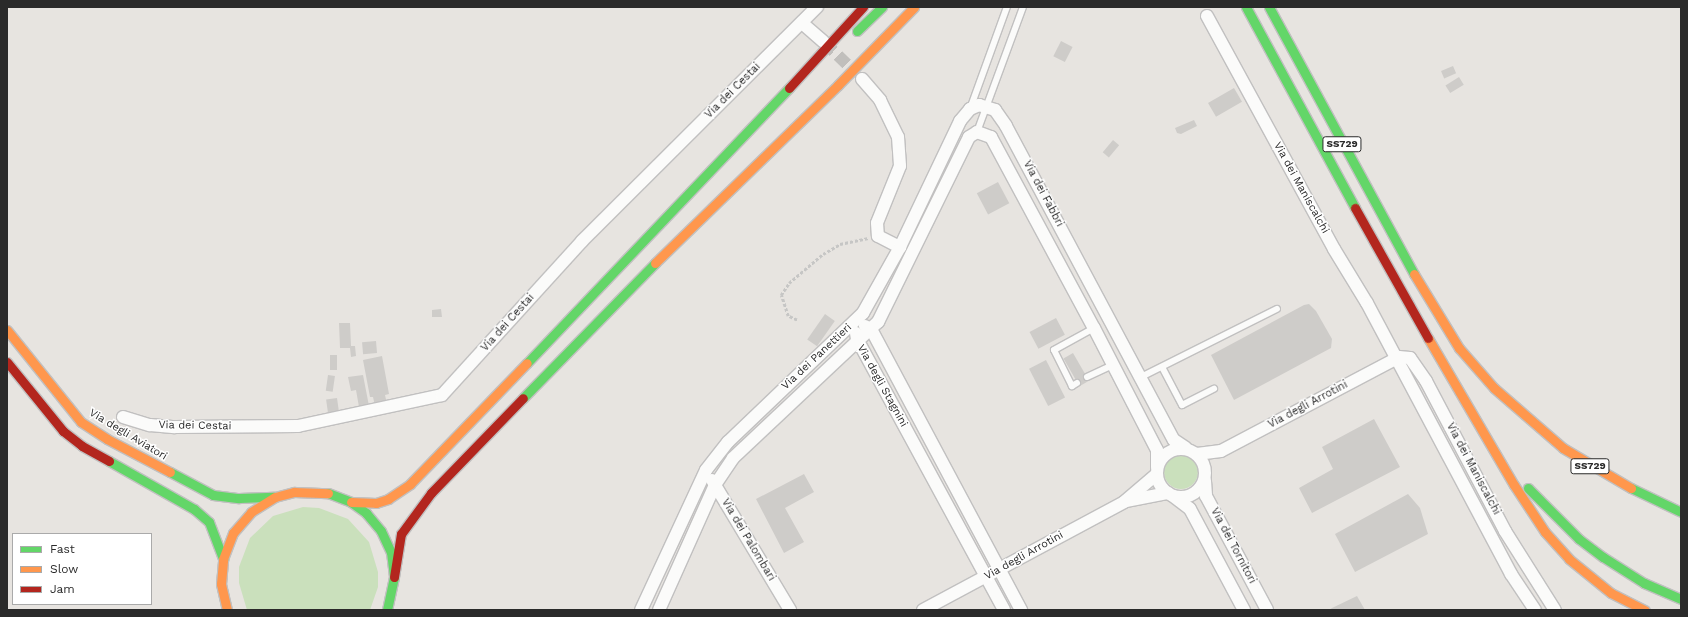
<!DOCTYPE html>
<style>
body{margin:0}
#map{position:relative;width:1688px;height:617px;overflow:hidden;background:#e7e4e0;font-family:"Work Sans",sans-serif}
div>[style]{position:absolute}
.green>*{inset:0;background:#cae0bc}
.round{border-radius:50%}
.building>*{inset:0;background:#ceccc9;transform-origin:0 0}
.street-tunnel>*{height:12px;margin-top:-6px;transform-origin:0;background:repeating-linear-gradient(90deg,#c1bfbc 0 12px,transparent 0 18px)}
.path>*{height:2.5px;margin-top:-1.25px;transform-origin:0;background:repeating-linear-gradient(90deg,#c6c6c5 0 3px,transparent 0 5px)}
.roads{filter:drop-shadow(1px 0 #c1c0c0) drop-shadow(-1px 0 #c1c0c0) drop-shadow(0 1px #c1c0c0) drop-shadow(0 -1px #c1c0c0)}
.lane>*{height:6px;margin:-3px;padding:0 3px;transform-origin:3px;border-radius:3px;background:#fbfbfa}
.street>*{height:12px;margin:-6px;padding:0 6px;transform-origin:6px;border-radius:6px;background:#fbfbfa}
.street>.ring{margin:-6px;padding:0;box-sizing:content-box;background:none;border:12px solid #fbfbfa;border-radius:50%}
.fast>*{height:9px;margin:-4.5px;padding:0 4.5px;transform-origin:4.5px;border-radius:4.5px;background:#63d668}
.slow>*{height:9px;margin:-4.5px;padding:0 4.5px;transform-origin:4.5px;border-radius:4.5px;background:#ff974d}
.jam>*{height:9px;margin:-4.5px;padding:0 4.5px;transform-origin:4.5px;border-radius:4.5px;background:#b3261e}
span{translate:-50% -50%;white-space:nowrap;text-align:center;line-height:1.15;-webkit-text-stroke:3px #fff;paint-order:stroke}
.shield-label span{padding:1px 3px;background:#fff;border:1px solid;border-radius:3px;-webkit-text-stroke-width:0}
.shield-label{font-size:10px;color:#2a2a2a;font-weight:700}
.street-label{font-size:11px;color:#2a2a2a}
.frame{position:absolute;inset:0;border:8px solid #2a2a2a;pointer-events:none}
.legend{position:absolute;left:12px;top:533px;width:140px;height:72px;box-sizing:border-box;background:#fff;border:1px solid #aaa;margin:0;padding:5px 7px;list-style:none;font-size:12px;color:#2a2a2a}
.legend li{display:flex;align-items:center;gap:8px;height:20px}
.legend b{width:20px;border:1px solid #aaa}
</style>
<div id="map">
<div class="green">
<div class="round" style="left:1164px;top:455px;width:34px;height:34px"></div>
<div style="clip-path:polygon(303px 507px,319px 508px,348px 519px,369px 542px,378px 572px,378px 587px,370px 610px,247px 610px,239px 583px,239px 567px,250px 538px,273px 516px)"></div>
</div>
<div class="building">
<div style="left:1061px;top:41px;width:13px;height:17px;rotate:27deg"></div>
<div style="left:1453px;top:66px;width:8px;height:13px;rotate:67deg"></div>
<div style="left:1459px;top:77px;width:9px;height:16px;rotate:58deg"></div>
<div style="left:1234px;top:88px;width:16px;height:30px;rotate:60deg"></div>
<div style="clip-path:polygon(1194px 120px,1197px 126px,1181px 134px,1177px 133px,1175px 128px)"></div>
<div style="left:1113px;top:140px;width:8px;height:16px;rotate:40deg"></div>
<div style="left:998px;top:182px;width:24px;height:24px;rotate:62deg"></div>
<div style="clip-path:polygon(1309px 304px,1316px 311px,1332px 339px,1331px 348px,1234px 400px,1211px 355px,1304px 305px)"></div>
<div style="clip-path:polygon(441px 309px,442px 317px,432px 317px,432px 310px)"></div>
<div style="left:825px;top:314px;width:12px;height:31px;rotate:35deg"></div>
<div style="left:1056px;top:318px;width:19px;height:30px;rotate:62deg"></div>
<div style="clip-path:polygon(339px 323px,350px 323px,351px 346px,355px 346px,356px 356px,351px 357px,350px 348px,340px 348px)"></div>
<div style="left:376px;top:341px;width:12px;height:14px;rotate:85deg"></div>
<div style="left:1073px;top:353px;width:32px;height:11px;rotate:60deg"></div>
<div style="left:330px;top:355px;width:7px;height:15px"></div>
<div style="clip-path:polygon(382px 356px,389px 394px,385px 395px,387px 404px,375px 406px,373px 397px,370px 397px,363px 360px)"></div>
<div style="left:1046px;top:360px;width:42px;height:19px;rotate:63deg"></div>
<div style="left:328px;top:375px;width:7px;height:16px;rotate:8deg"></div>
<div style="clip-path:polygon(363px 375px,369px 406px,359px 407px,356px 390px,351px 391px,348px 377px)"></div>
<div style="left:337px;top:398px;width:15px;height:11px;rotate:82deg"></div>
<div style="clip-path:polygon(1374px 419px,1400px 467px,1312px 513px,1299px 488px,1333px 469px,1322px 447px)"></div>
<div style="clip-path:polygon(804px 474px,814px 492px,785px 508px,804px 542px,784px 553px,756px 499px)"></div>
<div style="clip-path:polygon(1408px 494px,1420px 508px,1428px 534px,1355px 572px,1335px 534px)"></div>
<div style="clip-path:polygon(1357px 596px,1365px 610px,1329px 610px,1332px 608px)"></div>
</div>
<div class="street-tunnel">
<div style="left:825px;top:43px;width:45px;rotate:44.1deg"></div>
</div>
<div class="path">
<div style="left:797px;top:320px;width:10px;rotate:-156deg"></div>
<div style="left:788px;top:316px;width:22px;rotate:-108deg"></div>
<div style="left:781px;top:295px;width:14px;rotate:-56deg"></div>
<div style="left:789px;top:283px;width:45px;rotate:-40.5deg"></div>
<div style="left:823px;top:254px;width:20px;rotate:-30deg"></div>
<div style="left:840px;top:244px;width:29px;rotate:-12deg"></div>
</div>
<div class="roads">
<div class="lane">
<div style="left:970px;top:109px;width:109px;rotate:-70.1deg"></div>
<div style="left:977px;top:132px;width:133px;rotate:-69.8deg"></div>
<div style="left:1162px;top:367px;width:43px;rotate:62.2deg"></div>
<div style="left:1182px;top:405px;width:36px;rotate:-27deg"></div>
<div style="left:1087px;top:377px;width:29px;rotate:-25deg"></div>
<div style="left:1141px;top:377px;width:152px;rotate:-26.6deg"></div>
<div style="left:1077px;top:383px;width:6px;rotate:149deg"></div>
<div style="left:1072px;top:386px;width:40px;rotate:-116.6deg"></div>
<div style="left:1054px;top:350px;width:46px;rotate:-28.8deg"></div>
</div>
<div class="street">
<div style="left:1207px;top:16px;width:265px;rotate:61.4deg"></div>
<div style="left:1334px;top:249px;width:63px;rotate:58.6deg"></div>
<div style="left:1367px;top:303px;width:307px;rotate:62deg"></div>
<div style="left:1511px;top:574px;width:43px;rotate:56.3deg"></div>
<div style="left:802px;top:23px;width:28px;rotate:41deg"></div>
<div style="left:862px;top:79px;width:28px;rotate:49deg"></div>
<div style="left:880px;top:100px;width:41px;rotate:64.1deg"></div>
<div style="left:898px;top:137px;width:29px;rotate:86deg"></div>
<div style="left:900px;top:166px;width:61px;rotate:112deg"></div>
<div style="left:877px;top:223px;width:13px;rotate:86deg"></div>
<div style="left:878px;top:236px;width:25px;rotate:27deg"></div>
<div style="left:865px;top:326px;width:7px;rotate:27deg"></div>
<div style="left:871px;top:329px;width:319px;rotate:61.9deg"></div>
<div style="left:856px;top:333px;width:6px;rotate:81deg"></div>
<div style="left:857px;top:339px;width:308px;rotate:61.5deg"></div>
<div style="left:123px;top:417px;width:28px;rotate:17deg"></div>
<div style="left:150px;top:425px;width:25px;rotate:5deg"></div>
<div style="left:175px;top:427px;width:123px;rotate:-0.5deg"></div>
<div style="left:298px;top:426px;width:147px;rotate:-12.1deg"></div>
<div style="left:442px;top:395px;width:208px;rotate:-47.7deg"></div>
<div style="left:582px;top:241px;width:332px;rotate:-44.9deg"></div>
<div class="ring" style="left:1157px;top:449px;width:36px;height:36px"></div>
<div style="left:1197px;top:454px;width:24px;rotate:-7deg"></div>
<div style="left:1221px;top:451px;width:201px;rotate:-27.8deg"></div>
<div style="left:1399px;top:357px;width:11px;rotate:5deg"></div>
<div style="left:1410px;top:358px;width:28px;rotate:55deg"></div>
<div style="left:1426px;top:381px;width:170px;rotate:62.2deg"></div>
<div style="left:1505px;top:531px;width:93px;rotate:57.7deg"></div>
<div style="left:712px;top:480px;width:152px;rotate:59deg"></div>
<div style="left:1205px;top:481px;width:15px;rotate:86deg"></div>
<div style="left:1206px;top:496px;width:129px;rotate:61.8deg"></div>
<div style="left:1173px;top:496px;width:21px;rotate:37deg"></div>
<div style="left:1190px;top:509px;width:115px;rotate:61.9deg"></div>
<div style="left:1126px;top:501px;width:43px;rotate:-10.8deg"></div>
<div style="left:641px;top:610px;width:154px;rotate:-65.1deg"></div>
<div style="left:706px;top:470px;width:36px;rotate:-52deg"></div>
<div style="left:728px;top:442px;width:187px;rotate:-43.7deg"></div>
<div style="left:863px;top:313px;width:76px;rotate:-60.7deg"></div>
<div style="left:900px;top:247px;width:140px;rotate:-64.5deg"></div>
<div style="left:960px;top:121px;width:16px;rotate:-50deg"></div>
<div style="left:970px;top:109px;width:10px;rotate:-24deg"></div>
<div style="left:979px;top:105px;width:17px;rotate:17deg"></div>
<div style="left:995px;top:110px;width:19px;rotate:55deg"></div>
<div style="left:1006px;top:126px;width:356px;rotate:61.9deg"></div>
<div style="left:1174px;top:440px;width:14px;rotate:34deg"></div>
<div style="left:659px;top:610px;width:137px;rotate:-65.9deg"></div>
<div style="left:715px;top:485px;width:32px;rotate:-56deg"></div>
<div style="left:733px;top:458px;width:199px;rotate:-43.2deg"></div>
<div style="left:878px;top:322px;width:206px;rotate:-63.8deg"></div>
<div style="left:969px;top:137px;width:9px;rotate:-32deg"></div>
<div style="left:977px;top:132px;width:15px;rotate:20deg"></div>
<div style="left:991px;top:137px;width:217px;rotate:61.7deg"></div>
<div style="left:1094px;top:328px;width:137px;rotate:62.7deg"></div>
<div style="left:1157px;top:450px;width:17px;rotate:90deg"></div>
<div style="left:923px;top:610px;width:228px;rotate:-28.2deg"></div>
<div style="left:1124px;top:502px;width:43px;rotate:-40.3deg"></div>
</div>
<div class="fast">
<div style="left:1246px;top:7px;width:229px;rotate:61.5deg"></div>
<div style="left:1269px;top:7px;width:304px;rotate:61.5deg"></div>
<div style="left:857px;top:31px;width:35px;rotate:-44deg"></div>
<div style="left:527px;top:363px;width:380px;rotate:-46.4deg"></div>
<div style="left:523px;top:398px;width:189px;rotate:-45.6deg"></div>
<div style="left:109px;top:461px;width:98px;rotate:29.5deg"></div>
<div style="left:194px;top:509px;width:20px;rotate:41deg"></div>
<div style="left:209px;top:522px;width:40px;rotate:69deg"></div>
<div style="left:170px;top:472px;width:49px;rotate:28.1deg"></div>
<div style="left:213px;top:495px;width:26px;rotate:7deg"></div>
<div style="left:239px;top:498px;width:35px;rotate:-2deg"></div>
<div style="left:1528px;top:488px;width:72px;rotate:45deg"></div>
<div style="left:1579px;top:539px;width:30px;rotate:37deg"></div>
<div style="left:1603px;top:557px;width:49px;rotate:32.4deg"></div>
<div style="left:1644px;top:583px;width:40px;rotate:23.4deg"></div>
<div style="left:1631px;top:488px;width:55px;rotate:25.6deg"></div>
<div style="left:328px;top:493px;width:25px;rotate:21deg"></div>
<div style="left:351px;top:502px;width:19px;rotate:36deg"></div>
<div style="left:366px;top:513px;width:23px;rotate:50deg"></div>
<div style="left:381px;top:531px;width:23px;rotate:65deg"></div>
<div style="left:391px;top:552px;width:25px;rotate:83deg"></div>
<div style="left:394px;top:577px;width:34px;rotate:102deg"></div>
</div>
<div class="slow">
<div style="left:655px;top:263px;width:255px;rotate:-44.2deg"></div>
<div style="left:838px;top:85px;width:109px;rotate:-45.7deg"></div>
<div style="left:1414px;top:274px;width:87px;rotate:58.7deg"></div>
<div style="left:1459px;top:348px;width:53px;rotate:48.8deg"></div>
<div style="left:1494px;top:388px;width:91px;rotate:41deg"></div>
<div style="left:1563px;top:448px;width:79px;rotate:30.5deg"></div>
<div style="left:7px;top:330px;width:118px;rotate:51.2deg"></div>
<div style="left:81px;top:422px;width:31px;rotate:33deg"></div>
<div style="left:107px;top:439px;width:71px;rotate:27.6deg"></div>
<div style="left:1428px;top:338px;width:170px;rotate:59.7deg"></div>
<div style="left:1514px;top:485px;width:56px;rotate:56.6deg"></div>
<div style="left:1545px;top:532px;width:36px;rotate:48deg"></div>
<div style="left:1569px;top:559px;width:54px;rotate:39deg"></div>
<div style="left:1611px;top:593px;width:38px;rotate:27deg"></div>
<div style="left:351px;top:502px;width:25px;rotate:2deg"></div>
<div style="left:376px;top:503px;width:13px;rotate:-18deg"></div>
<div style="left:388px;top:499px;width:27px;rotate:-34deg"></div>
<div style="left:410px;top:484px;width:168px;rotate:-46deg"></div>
<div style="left:227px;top:610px;width:27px;rotate:-103deg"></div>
<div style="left:221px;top:584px;width:25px;rotate:-85deg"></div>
<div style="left:223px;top:559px;width:28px;rotate:-69deg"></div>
<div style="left:233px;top:533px;width:28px;rotate:-49deg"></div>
<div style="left:251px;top:512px;width:28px;rotate:-32deg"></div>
<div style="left:275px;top:497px;width:20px;rotate:-15deg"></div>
<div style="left:294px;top:492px;width:34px;rotate:2deg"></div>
</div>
<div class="jam">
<div style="left:789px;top:88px;width:110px;rotate:-47.6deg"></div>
<div style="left:1355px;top:208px;width:149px;rotate:60.7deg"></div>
<div style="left:7px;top:362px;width:89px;rotate:50.9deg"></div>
<div style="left:63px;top:431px;width:24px;rotate:38deg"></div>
<div style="left:82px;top:446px;width:31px;rotate:29deg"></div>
<div style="left:394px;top:577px;width:44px;rotate:-80.8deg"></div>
<div style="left:401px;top:534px;width:51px;rotate:-53.8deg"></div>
<div style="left:431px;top:493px;width:132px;rotate:-45.9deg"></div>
</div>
</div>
<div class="shield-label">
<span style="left:1342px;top:144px">SS729</span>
<span style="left:1590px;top:466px">SS729</span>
</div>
<div class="street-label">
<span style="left:733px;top:91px;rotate:-45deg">Via dei Cestai</span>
<span style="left:1301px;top:188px;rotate:61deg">Via dei Maniscalchi</span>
<span style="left:1043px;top:194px;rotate:62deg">Via dei Fabbri</span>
<span style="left:508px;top:323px;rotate:-48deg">Via dei Cestai</span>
<span style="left:817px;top:357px;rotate:-43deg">Via dei Panettieri</span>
<span style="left:882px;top:386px;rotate:61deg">Via degli Stagnini</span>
<span style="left:1308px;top:405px;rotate:-28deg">Via degli Arrotini</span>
<span style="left:195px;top:426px;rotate:1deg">Via dei Cestai</span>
<span style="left:128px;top:435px;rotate:31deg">Via degli Aviatori</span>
<span style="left:1473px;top:469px;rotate:62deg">Via dei Maniscalchi</span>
<span style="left:748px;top:540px;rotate:59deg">Via dei Palombari</span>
<span style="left:1233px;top:546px;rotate:62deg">Via dei Tornitori</span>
<span style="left:1024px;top:556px;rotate:-29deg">Via degli Arrotini</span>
</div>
<div class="frame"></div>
<ul class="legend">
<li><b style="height:5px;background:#63d668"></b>Fast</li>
<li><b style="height:5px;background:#ff974d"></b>Slow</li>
<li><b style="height:5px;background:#b3261e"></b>Jam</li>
</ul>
</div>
